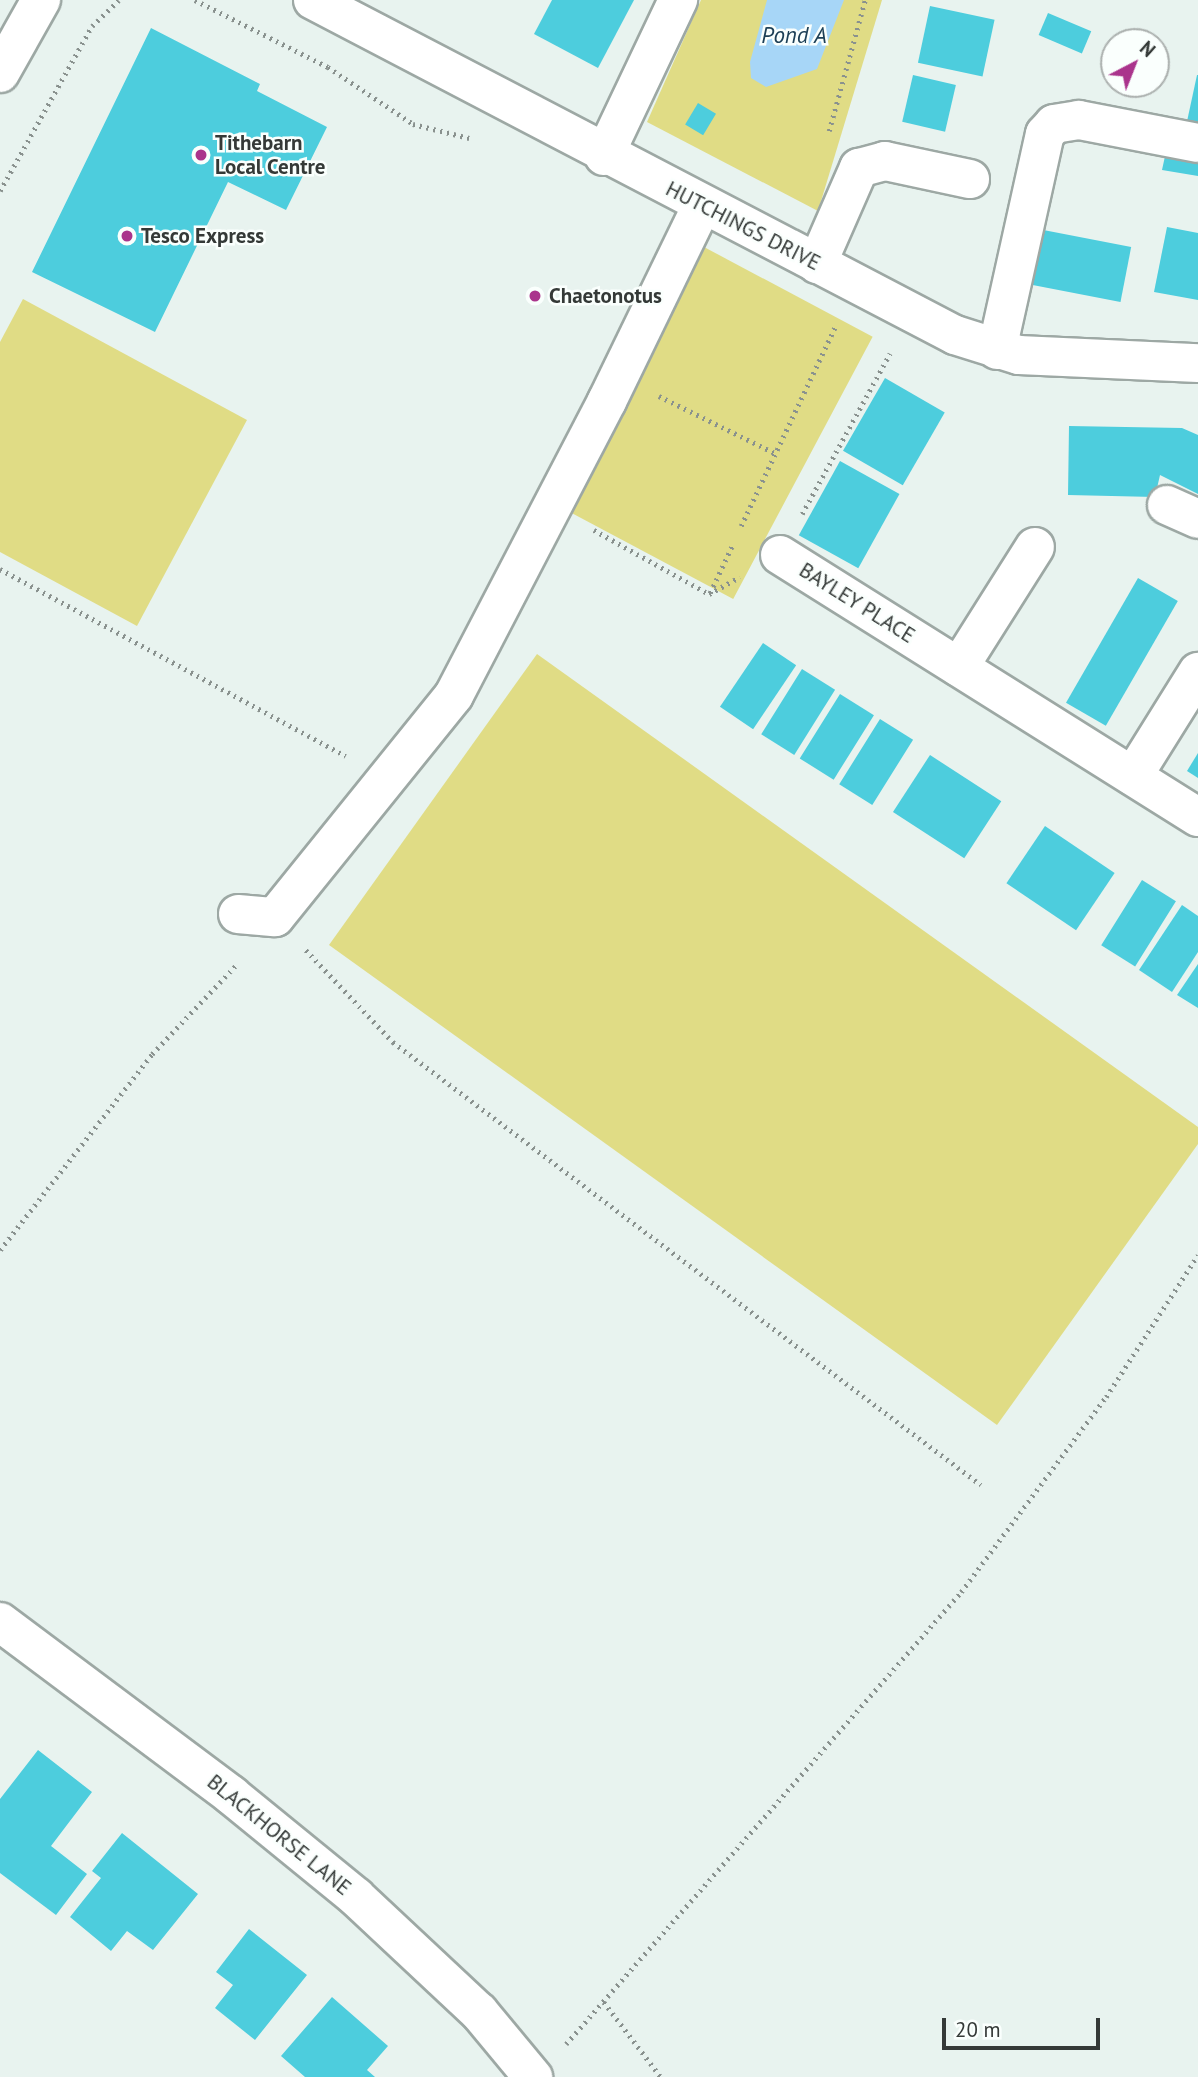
<!DOCTYPE html>
<style>
body{margin:0}
#map{position:relative;width:1198px;height:2077px;overflow:hidden;background:#e8f3ef;font-family:"PT Sans",sans-serif}
div>[style]{position:absolute}
.green>*{inset:0;background:#e0dc85;transform-origin:0 0}
.water>*{inset:0;background:#a7d6f7}
.building>*{inset:0;background:#4dcddd;transform-origin:0 0}
.path>*{height:4.5px;margin-top:-2.25px;transform-origin:0;background:repeating-linear-gradient(90deg,#89918e 0 2px,transparent 0 7px)}
.roads{filter:drop-shadow(2px 0 #9da8a4) drop-shadow(-2px 0 #9da8a4) drop-shadow(0 2px #9da8a4) drop-shadow(0 -2px #9da8a4)}
.minor>*{height:38px;margin:-19px;padding:0 19px;transform-origin:19px;border-radius:19px;background:#fff}
.dots>*{width:19px;height:19px;translate:-50% -50%;box-sizing:border-box;border:4px solid #fafffd;border-radius:50%}
span{translate:-50% -50%;white-space:nowrap;text-align:center;line-height:1.15;-webkit-text-stroke:5px #fafffd;paint-order:stroke}
.poi-label{font-size:21px;color:#343937;font-weight:700}
.left{translate:0 -50%;text-align:left}
.street-label{font-size:21px;color:#343937}
.water-label{font-size:23px;color:#1d4057;font-style:italic}
.north{position:absolute;left:1100px;top:28px;width:70px;height:70px;box-sizing:border-box;background:#fafffd;border:2px solid #abb0ae;border-radius:50%;rotate:42deg;font-size:19px;font-weight:700;line-height:28px;text-align:center;color:#343937}
.north::after{content:'';display:block;margin:auto;width:24px;height:32px;background:#aa348c;clip-path:polygon(50% 0,100% 100%,50% 72%,0 100%)}
.scale{position:absolute;left:942px;top:2018px;width:158px;height:32px;box-sizing:border-box;border:4px solid #343937;border-top:0;padding-left:9px;font-size:21px;line-height:24px;white-space:nowrap;color:#343937;-webkit-text-stroke:5px #fafffd;paint-order:stroke}
</style>
<div id="map">
<div class="green">
<div style="clip-path:polygon(701px 0,882px 0,818px 211px,647px 122px)"></div>
<div style="left:704px;top:247px;width:191px;height:297px;rotate:28deg"></div>
<div style="clip-path:polygon(23px 299px,247px 420px,137px 626px,0 552px,0 342px)"></div>
<div style="clip-path:polygon(537px 654px,1198px 1127px,1198px 1144px,997px 1425px,329px 945px)"></div>
</div>
<div class="water">
<div style="clip-path:polygon(767px 0,844px 0,817px 69px,766px 87px,751px 78px,750px 62px)"></div>
</div>
<div class="building">
<div style="clip-path:polygon(552px 0,634px 0,598px 68px,534px 34px)"></div>
<div style="left:930px;top:6px;width:66px;height:58px;rotate:12deg"></div>
<div style="left:1048px;top:13px;width:47px;height:24px;rotate:23deg"></div>
<div style="clip-path:polygon(151px 28px,260px 84px,257px 91px,327px 127px,286px 210px,228px 182px,155px 332px,32px 272px)"></div>
<div style="left:913px;top:75px;width:44px;height:48px;rotate:13deg"></div>
<div style="clip-path:polygon(1197px 75px,1198px 75px,1198px 129px,1186px 126px)"></div>
<div style="left:698px;top:103px;width:21px;height:25px;rotate:31deg"></div>
<div style="clip-path:polygon(1167px 147px,1198px 152px,1198px 176px,1162px 170px)"></div>
<div style="clip-path:polygon(1167px 227px,1198px 233px,1198px 300px,1154px 292px)"></div>
<div style="left:1033px;top:228px;width:100px;height:56px;rotate:11deg"></div>
<div style="left:885px;top:378px;width:69px;height:84px;rotate:30deg"></div>
<div style="clip-path:polygon(1069px 426px,1182px 428px,1198px 435px,1198px 494px,1160px 475px,1155px 497px,1068px 495px)"></div>
<div style="left:840px;top:461px;width:68px;height:85px;rotate:29deg"></div>
<div style="left:1138px;top:578px;width:46px;height:144px;rotate:30deg"></div>
<div style="left:763px;top:643px;width:40px;height:77px;rotate:34deg"></div>
<div style="left:802px;top:669px;width:39px;height:77px;rotate:32deg"></div>
<div style="left:840px;top:694px;width:40px;height:76px;rotate:32deg"></div>
<div style="left:880px;top:719px;width:39px;height:77px;rotate:32deg"></div>
<div style="clip-path:polygon(1198px 753px,1198px 778px,1187px 771px)"></div>
<div style="left:930px;top:755px;width:85px;height:68px;rotate:33deg"></div>
<div style="left:1045px;top:826px;width:84px;height:69px;rotate:34deg"></div>
<div style="left:1142px;top:880px;width:40px;height:77px;rotate:32deg"></div>
<div style="clip-path:polygon(1182px 905px,1198px 916px,1198px 952px,1172px 992px,1139px 970px)"></div>
<div style="clip-path:polygon(1198px 964px,1198px 1008px,1177px 995px)"></div>
<div style="clip-path:polygon(38px 1750px,92px 1792px,51px 1846px,87px 1874px,56px 1915px,0 1873px,0 1799px)"></div>
<div style="clip-path:polygon(122px 1833px,198px 1894px,153px 1950px,127px 1931px,111px 1951px,70px 1917px,101px 1878px,92px 1871px)"></div>
<div style="clip-path:polygon(249px 1929px,307px 1975px,255px 2040px,215px 2008px,233px 1985px,216px 1972px)"></div>
<div style="clip-path:polygon(332px 1997px,388px 2046px,367px 2070px,375px 2077px,305px 2077px,281px 2056px)"></div>
</div>
<div class="path">
<div style="left:195px;top:0;width:149px;rotate:26.7deg"></div>
<div style="left:328px;top:67px;width:102px;rotate:33.8deg"></div>
<div style="left:413px;top:124px;width:58px;rotate:14deg"></div>
<div style="left:829px;top:131px;width:136px;rotate:-74.6deg"></div>
<div style="left:0;top:191px;width:189px;rotate:-60.9deg"></div>
<div style="left:92px;top:26px;width:37px;rotate:-44deg"></div>
<div style="left:659px;top:396px;width:129px;rotate:26.2deg"></div>
<div style="left:802px;top:514px;width:183px;rotate:-61.3deg"></div>
<div style="left:741px;top:526px;width:222px;rotate:-64.7deg"></div>
<div style="left:594px;top:530px;width:132px;rotate:29.1deg"></div>
<div style="left:709px;top:594px;width:35px;rotate:-29deg"></div>
<div style="left:0;top:569px;width:393px;rotate:28.4deg"></div>
<div style="left:710px;top:593px;width:54px;rotate:-64.9deg"></div>
<div style="left:306px;top:950px;width:127px;rotate:46.6deg"></div>
<div style="left:393px;top:1042px;width:736px;rotate:36.99deg"></div>
<div style="left:0;top:1250px;width:248px;rotate:-52.2deg"></div>
<div style="left:152px;top:1054px;width:125px;rotate:-46.6deg"></div>
<div style="left:604px;top:2002px;width:94px;rotate:52.8deg"></div>
<div style="left:566px;top:2044px;width:600px;rotate:-48.85deg"></div>
<div style="left:961px;top:1592px;width:243px;rotate:-53.4deg"></div>
<div style="left:1106px;top:1397px;width:169px;rotate:-57.1deg"></div>
</div>
<div class="roads">
<div class="minor">
<div style="left:313px;top:0;width:724px;rotate:27.56deg"></div>
<div style="left:955px;top:335px;width:67px;rotate:17.4deg"></div>
<div style="left:1019px;top:355px;width:179px;rotate:2.6deg"></div>
<div style="left:0;top:73px;width:84px;rotate:-60.7deg"></div>
<div style="left:604px;top:156px;width:173px;rotate:-64.6deg"></div>
<div style="left:817px;top:264px;width:105px;rotate:-66.4deg"></div>
<div style="left:859px;top:168px;width:27px;rotate:-15deg"></div>
<div style="left:885px;top:161px;width:87px;rotate:12deg"></div>
<div style="left:997px;top:350px;width:221px;rotate:-77.5deg"></div>
<div style="left:1045px;top:134px;width:13px;rotate:-48deg"></div>
<div style="left:1054px;top:124px;width:25px;rotate:-9deg"></div>
<div style="left:1079px;top:120px;width:121px;rotate:10.9deg"></div>
<div style="left:1167px;top:505px;width:34px;rotate:24deg"></div>
<div style="left:780px;top:555px;width:493px;rotate:32.1deg"></div>
<div style="left:959px;top:667px;width:142px;rotate:-57.7deg"></div>
<div style="left:1133px;top:776px;width:123px;rotate:-58deg"></div>
<div style="left:238px;top:914px;width:37px;rotate:5deg"></div>
<div style="left:275px;top:917px;width:285px;rotate:-51.1deg"></div>
<div style="left:454px;top:695px;width:331px;rotate:-62.5deg"></div>
<div style="left:607px;top:401px;width:218px;rotate:-64.1deg"></div>
<div style="left:0;top:1622px;width:289px;rotate:36.8deg"></div>
<div style="left:231px;top:1795px;width:161px;rotate:39.2deg"></div>
<div style="left:356px;top:1897px;width:168px;rotate:43.1deg"></div>
<div style="left:479px;top:2012px;width:85px;rotate:50.3deg"></div>
</div>
</div>
<div class="dots">
<div style="left:201px;top:155px;background:#aa348c"></div>
<div style="left:127px;top:236px;background:#aa348c"></div>
<div style="left:535px;top:296px;background:#aa348c"></div>
</div>
<div class="poi-label">
<span class="left" style="left:215px;top:155px">Tithebarn<br>Local Centre</span>
<span class="left" style="left:141px;top:236px">Tesco Express</span>
<span class="left" style="left:549px;top:296px">Chaetonotus</span>
</div>
<div class="street-label">
<span style="left:743px;top:226px;rotate:27deg">HUTCHINGS DRIVE</span>
<span style="left:857px;top:603px;rotate:32deg">BAYLEY PLACE</span>
<span style="left:279px;top:1835px;rotate:39deg">BLACKHORSE LANE</span>
</div>
<div class="water-label">
<span style="left:794px;top:35px">Pond A</span>
</div>
<div class="north">N</div>
<div class="scale">20 m</div>
</div>
